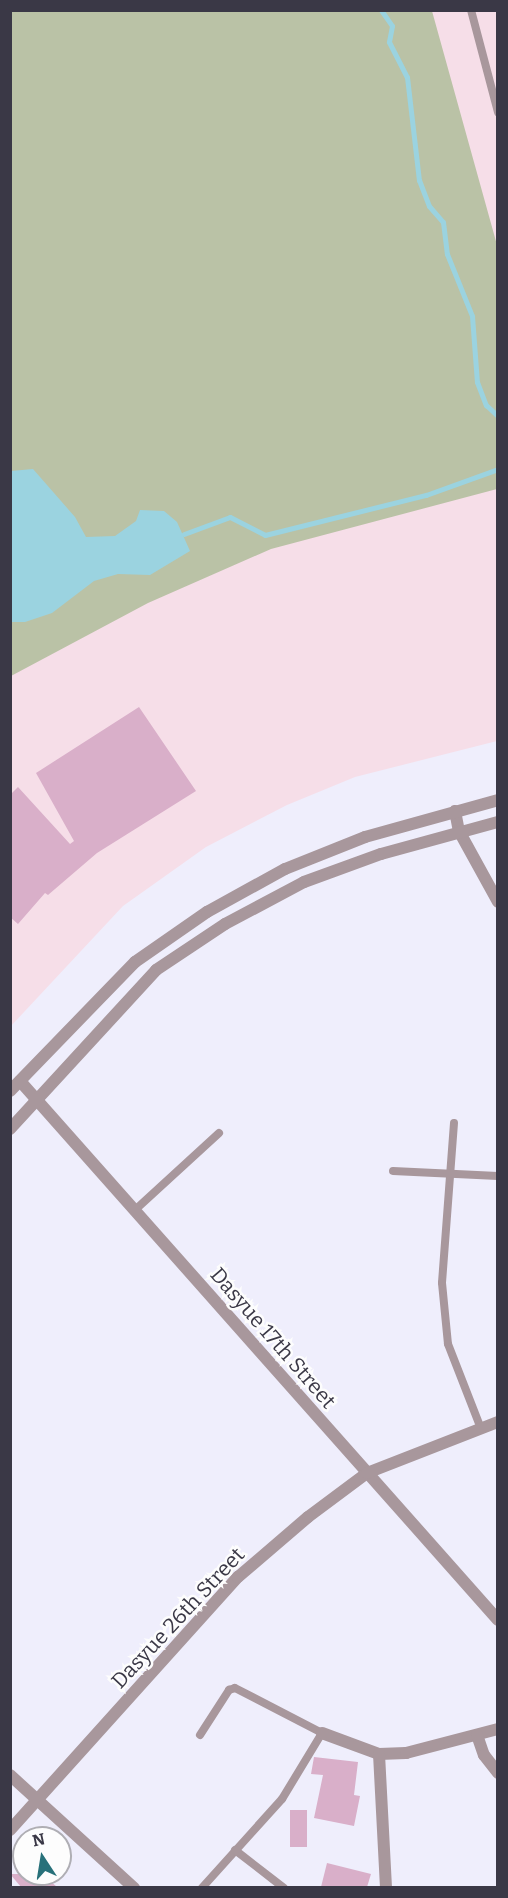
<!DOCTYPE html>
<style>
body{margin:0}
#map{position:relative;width:508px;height:1898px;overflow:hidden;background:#efeefc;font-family:Bitter,serif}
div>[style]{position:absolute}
.education>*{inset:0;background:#f6dee8}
.green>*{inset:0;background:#bac2a6}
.water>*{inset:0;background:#9bd3e0}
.stream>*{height:5px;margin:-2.5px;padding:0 2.5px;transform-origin:2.5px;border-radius:2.5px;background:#9bd3e0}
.building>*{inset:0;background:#d9afc9;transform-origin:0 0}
.service>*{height:8px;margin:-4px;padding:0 4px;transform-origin:4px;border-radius:4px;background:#a8979c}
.minor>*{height:12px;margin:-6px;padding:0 6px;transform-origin:6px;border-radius:6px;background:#a8979c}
.tertiary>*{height:12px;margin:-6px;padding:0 6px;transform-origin:6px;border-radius:6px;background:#a8979c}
span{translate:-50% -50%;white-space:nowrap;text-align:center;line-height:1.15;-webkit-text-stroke:5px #fdfdfd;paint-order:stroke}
.street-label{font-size:21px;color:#3a3846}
.frame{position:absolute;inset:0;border:12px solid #3a3846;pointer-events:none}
.north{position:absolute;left:12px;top:1826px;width:60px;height:60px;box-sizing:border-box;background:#fdfdfd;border:2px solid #afaeb4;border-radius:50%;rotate:348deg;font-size:16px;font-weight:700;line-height:24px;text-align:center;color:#3a3846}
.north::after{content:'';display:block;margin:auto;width:21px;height:27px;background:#28717a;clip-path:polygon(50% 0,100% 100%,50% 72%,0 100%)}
</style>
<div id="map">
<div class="education">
<div style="clip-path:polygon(11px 11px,497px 11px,497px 741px,355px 777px,287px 805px,206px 847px,123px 906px,11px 1026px)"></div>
</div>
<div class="green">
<div style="clip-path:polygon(11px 11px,432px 11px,497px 245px,497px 489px,271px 549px,148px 603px,11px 676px)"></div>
</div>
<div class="water">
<div style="clip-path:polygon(33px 469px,75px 517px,86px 537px,115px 536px,136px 521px,140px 510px,164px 511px,177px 522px,190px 551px,150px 575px,118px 574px,94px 581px,52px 613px,25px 622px,11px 622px,11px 471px)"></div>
</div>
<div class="stream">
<div style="left:381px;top:10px;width:19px;rotate:55deg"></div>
<div style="left:392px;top:26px;width:16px;rotate:101deg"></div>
<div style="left:389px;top:42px;width:39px;rotate:63deg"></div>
<div style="left:407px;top:77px;width:104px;rotate:83.4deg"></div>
<div style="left:419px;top:180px;width:28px;rotate:69deg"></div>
<div style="left:429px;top:206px;width:21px;rotate:49deg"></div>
<div style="left:443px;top:222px;width:32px;rotate:83deg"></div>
<div style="left:447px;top:254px;width:67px;rotate:68deg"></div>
<div style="left:472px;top:316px;width:66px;rotate:85.7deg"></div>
<div style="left:477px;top:382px;width:25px;rotate:69deg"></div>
<div style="left:486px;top:405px;width:16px;rotate:43deg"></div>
<div style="left:184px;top:534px;width:49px;rotate:-20.3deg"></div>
<div style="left:230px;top:517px;width:39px;rotate:27deg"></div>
<div style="left:265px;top:535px;width:166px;rotate:-14deg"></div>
<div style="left:426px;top:495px;width:77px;rotate:-19.9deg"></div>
</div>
<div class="building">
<div style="clip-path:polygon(139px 707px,196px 791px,97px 853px,48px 895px,45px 893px,18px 924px,10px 917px,10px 795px,18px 787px,70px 844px,74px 841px,36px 773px)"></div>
<div style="clip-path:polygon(314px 1757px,358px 1762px,354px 1795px,360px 1796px,354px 1826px,314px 1818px,323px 1775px,311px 1774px)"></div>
<div style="left:290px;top:1810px;width:17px;height:37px"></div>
<div style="clip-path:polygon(327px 1863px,371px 1874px,367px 1887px,321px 1887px)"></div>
<div style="clip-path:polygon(10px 1874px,42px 1874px,57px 1887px,21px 1887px)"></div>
</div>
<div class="service">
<div style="left:471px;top:10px;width:106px;rotate:75.2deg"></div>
<div style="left:454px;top:1123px;width:160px;rotate:94.3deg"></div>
<div style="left:442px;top:1283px;width:61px;rotate:84.4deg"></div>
<div style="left:448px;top:1344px;width:88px;rotate:68.7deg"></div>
<div style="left:393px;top:1171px;width:105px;rotate:2.7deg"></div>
<div style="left:135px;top:1210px;width:114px;rotate:-42.5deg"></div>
<div style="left:200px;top:1735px;width:54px;rotate:-57.2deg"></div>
<div style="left:229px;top:1690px;width:6px;rotate:-18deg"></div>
<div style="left:235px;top:1688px;width:98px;rotate:27.3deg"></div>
<div style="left:322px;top:1733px;width:77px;rotate:121.2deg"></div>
<div style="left:282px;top:1799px;width:120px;rotate:132deg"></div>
<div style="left:235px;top:1850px;width:62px;rotate:37.8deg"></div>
</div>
<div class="minor">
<div style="left:455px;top:811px;width:20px;rotate:79deg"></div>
<div style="left:459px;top:831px;width:81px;rotate:61.2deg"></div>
<div style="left:20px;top:1081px;width:720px;rotate:48.43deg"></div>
<div style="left:322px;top:1733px;width:61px;rotate:20.2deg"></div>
<div style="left:379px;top:1754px;width:27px;rotate:-2deg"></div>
<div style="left:406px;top:1753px;width:95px;rotate:-14.6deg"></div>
<div style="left:477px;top:1735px;width:21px;rotate:71deg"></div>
<div style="left:484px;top:1755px;width:23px;rotate:52deg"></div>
<div style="left:379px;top:1754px;width:134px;rotate:87deg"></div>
<div style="left:10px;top:1775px;width:168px;rotate:42.3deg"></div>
<div style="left:10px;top:1830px;width:341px;rotate:-48deg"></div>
<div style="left:238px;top:1577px;width:92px;rotate:-40.6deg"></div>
<div style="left:308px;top:1517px;width:74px;rotate:-36.7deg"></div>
<div style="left:367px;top:1473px;width:141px;rotate:-21.3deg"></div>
</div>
<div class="tertiary">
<div style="left:10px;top:1091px;width:180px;rotate:-45.9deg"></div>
<div style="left:135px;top:962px;width:88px;rotate:-34.8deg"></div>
<div style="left:207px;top:912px;width:89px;rotate:-28.9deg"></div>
<div style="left:285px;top:869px;width:86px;rotate:-21.8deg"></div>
<div style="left:365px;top:837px;width:138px;rotate:-15.5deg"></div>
<div style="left:10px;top:1129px;width:216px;rotate:-47.4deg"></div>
<div style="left:156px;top:970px;width:83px;rotate:-33.7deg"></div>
<div style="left:225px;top:924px;width:89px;rotate:-28deg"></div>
<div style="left:304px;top:882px;width:82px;rotate:-20deg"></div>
<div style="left:381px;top:854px;width:121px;rotate:-15.3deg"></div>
</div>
<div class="street-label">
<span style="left:273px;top:1338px;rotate:49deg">Dasyue 17th Street</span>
<span style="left:178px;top:1618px;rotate:-47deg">Dasyue 26th Street</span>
</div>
<div class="frame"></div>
<div class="north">N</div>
</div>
